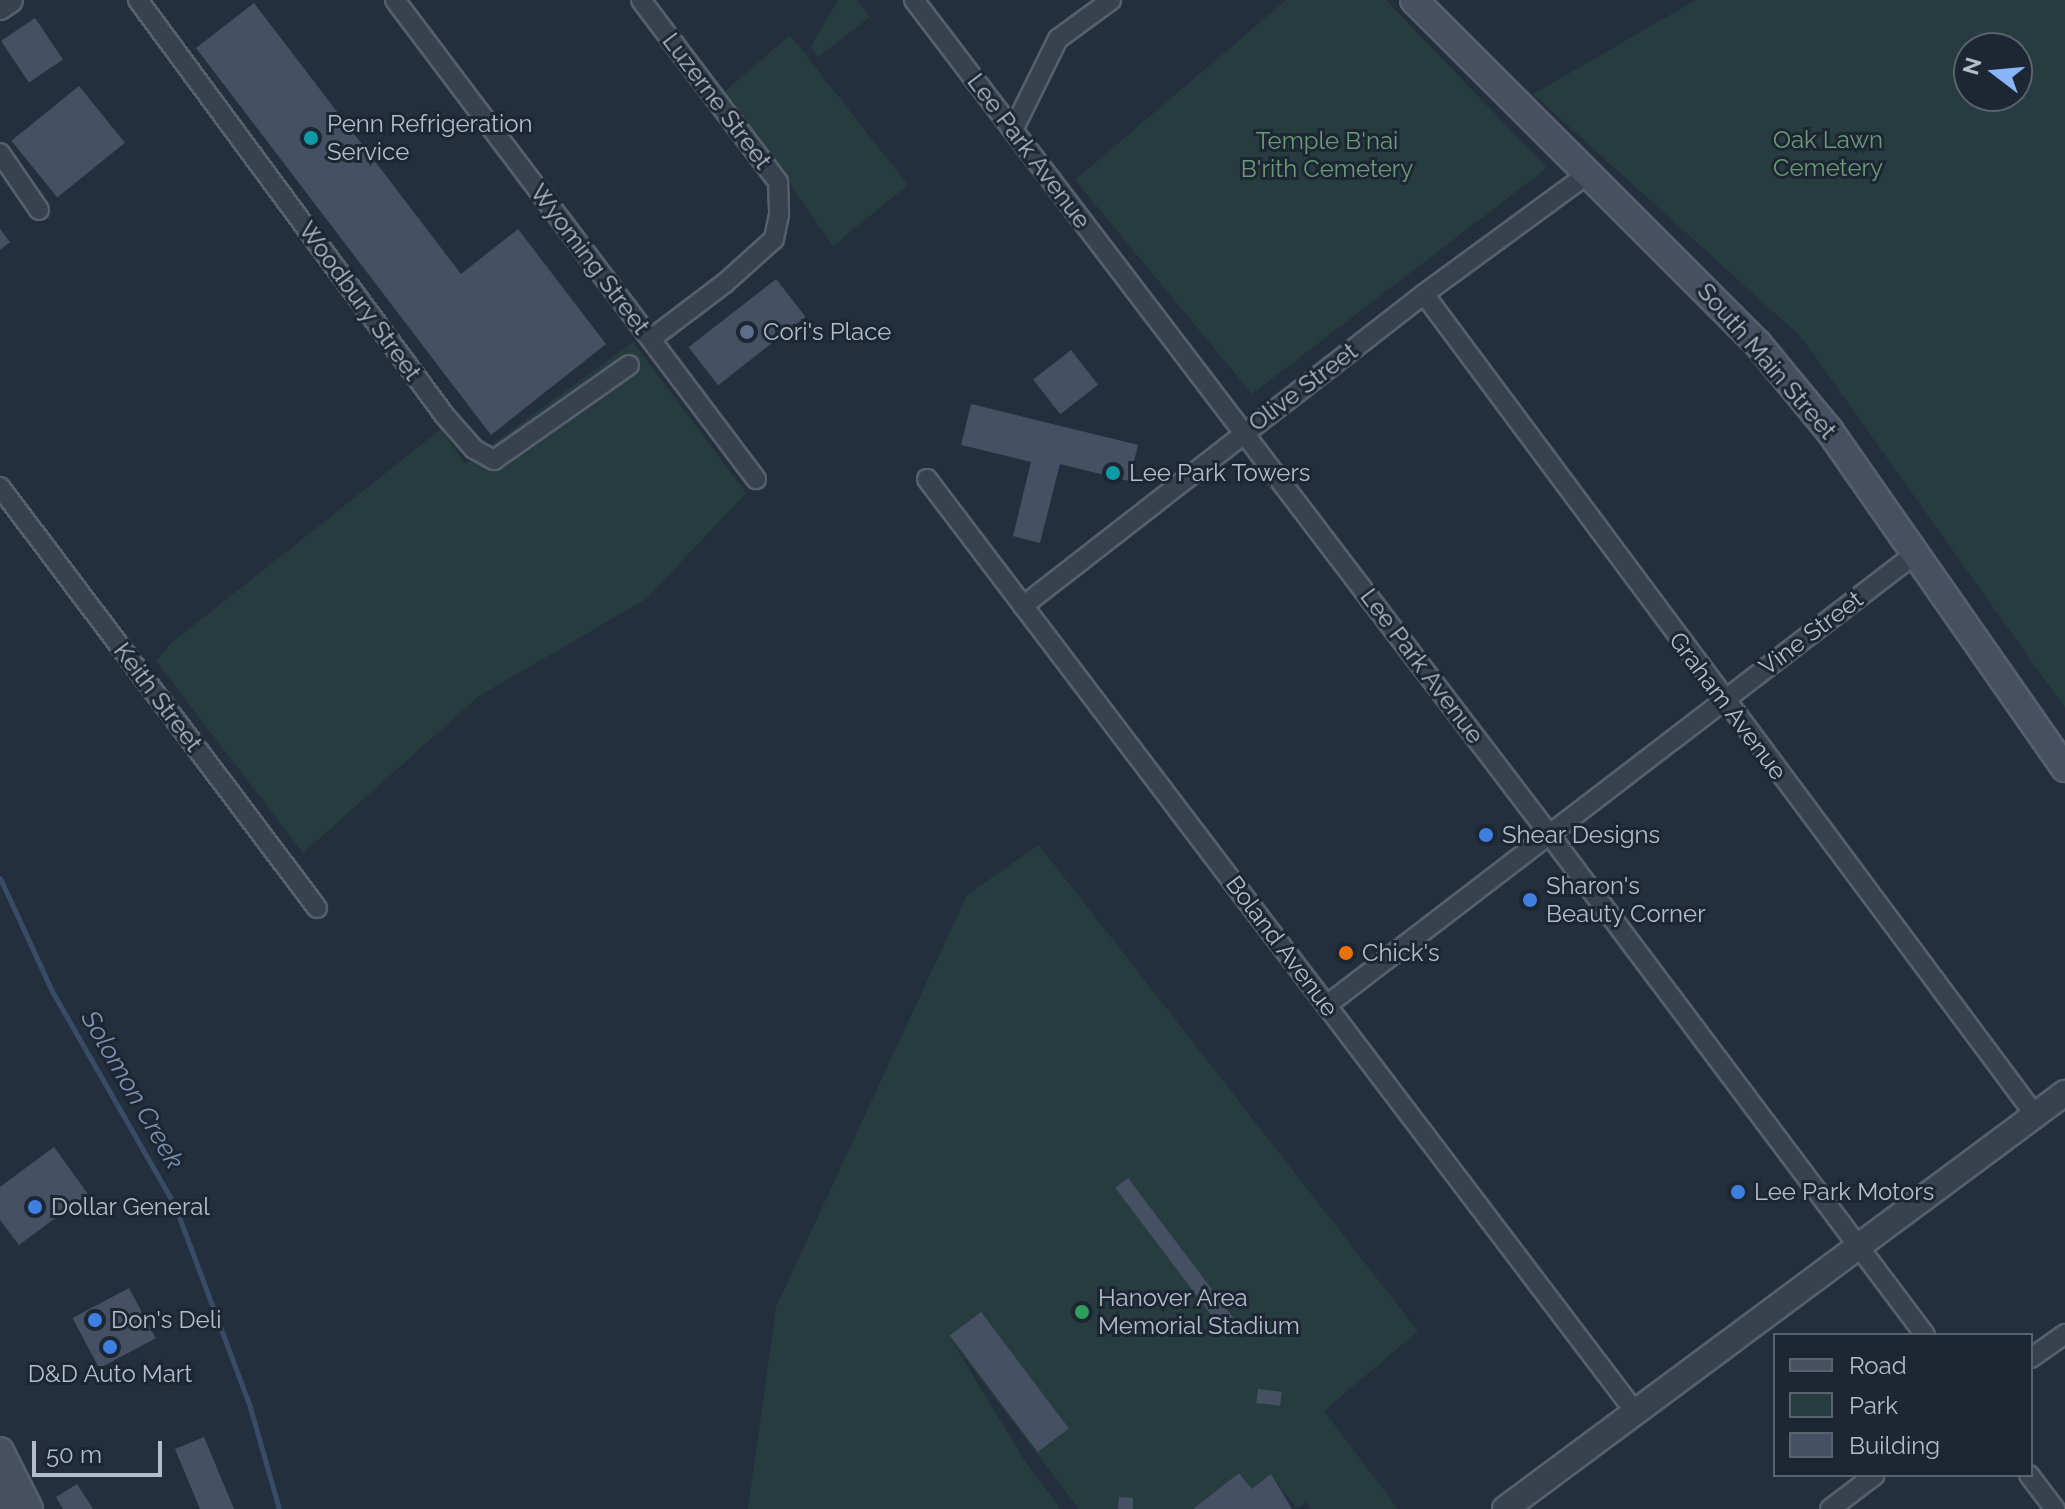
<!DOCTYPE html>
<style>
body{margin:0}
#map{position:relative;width:2065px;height:1509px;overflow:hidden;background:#242f3e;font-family:Raleway,sans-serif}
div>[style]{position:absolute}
.green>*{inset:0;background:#263c3f}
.stream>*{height:5px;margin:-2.5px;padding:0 2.5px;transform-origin:2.5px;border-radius:2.5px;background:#394c67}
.building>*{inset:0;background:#455162;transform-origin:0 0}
.roads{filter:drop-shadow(2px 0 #565f6c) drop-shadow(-2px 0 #565f6c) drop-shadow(0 2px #565f6c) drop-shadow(0 -2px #565f6c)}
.minor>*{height:18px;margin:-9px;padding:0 9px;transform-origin:9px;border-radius:9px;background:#38414e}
.tertiary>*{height:24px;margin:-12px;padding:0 12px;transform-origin:12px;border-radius:12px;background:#38414e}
.secondary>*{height:26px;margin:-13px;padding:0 13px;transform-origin:13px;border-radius:13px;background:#465061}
.dots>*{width:22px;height:22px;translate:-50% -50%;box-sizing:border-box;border:4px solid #1d2633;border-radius:50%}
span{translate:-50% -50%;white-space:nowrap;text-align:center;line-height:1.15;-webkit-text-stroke:6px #1d2633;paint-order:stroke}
.street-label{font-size:24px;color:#b4bcc9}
.poi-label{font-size:24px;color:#b4bcc9}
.left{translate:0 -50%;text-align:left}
.park-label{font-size:24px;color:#6b9a76}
.water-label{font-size:26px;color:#7c92b1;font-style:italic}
.legend{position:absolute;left:1773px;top:1333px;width:260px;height:144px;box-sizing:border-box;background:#1d2633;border:2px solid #59626f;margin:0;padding:10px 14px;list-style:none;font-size:24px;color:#b4bcc9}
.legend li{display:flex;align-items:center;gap:16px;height:40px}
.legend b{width:40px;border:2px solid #59626f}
.north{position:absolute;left:1953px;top:32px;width:80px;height:80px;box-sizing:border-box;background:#1d2633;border:2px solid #59626f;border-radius:50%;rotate:286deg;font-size:22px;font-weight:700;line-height:32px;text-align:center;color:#b4bcc9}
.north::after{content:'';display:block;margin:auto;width:28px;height:36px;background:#8ab4f8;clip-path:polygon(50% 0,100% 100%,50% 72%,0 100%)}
.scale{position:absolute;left:32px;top:1441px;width:130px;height:36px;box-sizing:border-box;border:4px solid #b4bcc9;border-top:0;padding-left:10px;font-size:24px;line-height:28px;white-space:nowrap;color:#b4bcc9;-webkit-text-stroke:6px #1d2633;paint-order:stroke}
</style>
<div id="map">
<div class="green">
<div style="clip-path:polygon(838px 0,857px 0,870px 17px,818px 57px,811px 46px)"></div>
<div style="clip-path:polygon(1286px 0,1386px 0,1547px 168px,1252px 394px,1075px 180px)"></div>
<div style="clip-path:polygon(evenodd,1696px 0,2065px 0,2065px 708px,1801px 337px,1533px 94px,1696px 0,1969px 48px,2017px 48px,2017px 96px,1969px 96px,1969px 48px)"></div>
<div style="clip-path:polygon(790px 35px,908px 185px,833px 246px,725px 91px)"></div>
<div style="clip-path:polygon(633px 342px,746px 493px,646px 599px,479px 696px,303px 853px,156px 661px,169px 645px,441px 429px,465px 464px)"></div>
<div style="clip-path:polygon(1039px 845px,1418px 1331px,1324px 1411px,1398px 1509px,1312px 1509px,1306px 1502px,1297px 1509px,1271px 1475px,1252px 1489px,1239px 1473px,1193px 1509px,1079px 1509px,954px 1344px,1026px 1463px,1061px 1509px,748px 1509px,776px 1307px,967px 895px)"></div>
</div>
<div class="stream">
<div style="left:0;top:878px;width:124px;rotate:65.3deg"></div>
<div style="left:52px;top:991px;width:248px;rotate:60.2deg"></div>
<div style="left:175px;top:1206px;width:215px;rotate:69.5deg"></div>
<div style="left:250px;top:1407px;width:106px;rotate:74.1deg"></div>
</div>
<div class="building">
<div style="clip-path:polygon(254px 3px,461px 274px,518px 229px,606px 344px,491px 435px,196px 48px)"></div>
<div style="left:35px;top:18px;width:50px;height:41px;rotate:56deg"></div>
<div style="left:79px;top:86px;width:73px;height:87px;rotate:51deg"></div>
<div style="clip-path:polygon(0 229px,10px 242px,0 250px)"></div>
<div style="left:776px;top:279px;width:48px;height:111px;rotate:52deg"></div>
<div style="left:1071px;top:350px;width:44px;height:48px;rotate:52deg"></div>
<div style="clip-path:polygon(971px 404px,1138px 445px,1129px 481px,1060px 464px,1040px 543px,1013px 536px,1031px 462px,961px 445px)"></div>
<div style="clip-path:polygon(54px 1147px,88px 1194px,19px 1245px,0 1220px,0 1187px)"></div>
<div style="left:1128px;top:1178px;width:175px;height:16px;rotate:53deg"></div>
<div style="left:129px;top:1288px;width:57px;height:64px;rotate:62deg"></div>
<div style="left:981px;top:1312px;width:146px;height:39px;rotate:53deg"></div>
<div style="left:1258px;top:1389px;width:24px;height:14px;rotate:7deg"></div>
<div style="clip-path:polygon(204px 1437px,234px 1509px,200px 1509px,175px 1449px)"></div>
<div style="clip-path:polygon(1239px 1473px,1252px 1489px,1271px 1474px,1292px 1509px,1193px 1509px)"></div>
<div style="clip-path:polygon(77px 1484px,93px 1509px,63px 1509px,56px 1497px)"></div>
<div style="clip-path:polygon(1119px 1497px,1133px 1498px,1133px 1509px,1118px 1509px)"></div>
</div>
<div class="roads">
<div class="minor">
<div style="left:138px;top:0;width:517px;rotate:53.57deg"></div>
<div style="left:445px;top:416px;width:44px;rotate:48.7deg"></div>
<div style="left:474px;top:449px;width:23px;rotate:29deg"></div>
<div style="left:494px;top:460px;width:165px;rotate:-35.1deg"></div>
<div style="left:395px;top:0;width:600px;rotate:53deg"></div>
<div style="left:641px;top:0;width:228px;rotate:53deg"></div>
<div style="left:778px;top:182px;width:33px;rotate:88deg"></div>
<div style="left:779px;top:215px;width:25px;rotate:102deg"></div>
<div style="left:774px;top:239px;width:66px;rotate:138.1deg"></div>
<div style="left:725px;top:283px;width:93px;rotate:142.9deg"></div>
<div style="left:914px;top:0;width:1048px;rotate:52.71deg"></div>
<div style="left:1549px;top:834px;width:626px;rotate:53.11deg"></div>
<div style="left:1013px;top:130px;width:102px;rotate:-63.7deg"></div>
<div style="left:1058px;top:39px;width:66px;rotate:-36.3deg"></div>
<div style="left:0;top:153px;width:69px;rotate:55.6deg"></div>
<div style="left:1424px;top:294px;width:1023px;rotate:53.34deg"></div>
<div style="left:927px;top:479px;width:1173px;rotate:52.8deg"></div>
<div style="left:0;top:487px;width:527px;rotate:53.02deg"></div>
<div style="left:1023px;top:606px;width:508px;rotate:-37.88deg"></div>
<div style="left:1424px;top:294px;width:203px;rotate:-36.2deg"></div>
<div style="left:1327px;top:1005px;width:741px;rotate:-37.49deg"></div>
<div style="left:2031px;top:1358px;width:42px;rotate:-35.2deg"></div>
<div style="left:2029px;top:1475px;width:43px;rotate:52.6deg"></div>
<div style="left:1830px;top:1509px;width:56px;rotate:-37.1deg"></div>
</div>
<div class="tertiary">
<div style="left:0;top:7px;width:12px;rotate:-35deg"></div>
<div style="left:1505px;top:1509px;width:698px;rotate:-36.61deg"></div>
</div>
<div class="secondary">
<div style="left:1414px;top:0;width:486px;rotate:45deg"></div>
<div style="left:1758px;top:344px;width:112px;rotate:50.5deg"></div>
<div style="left:1829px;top:430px;width:412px;rotate:55.1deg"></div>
<div style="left:0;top:1451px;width:65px;rotate:63.4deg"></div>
<div style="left:0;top:1495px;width:16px;rotate:63deg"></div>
</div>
</div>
<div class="dots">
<div style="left:311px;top:138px;background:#0f9aa8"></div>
<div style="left:747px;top:332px;background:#5c6f8a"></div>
<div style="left:1113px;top:473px;background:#0f9aa8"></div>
<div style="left:1486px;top:835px;background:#3f7fe0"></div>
<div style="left:1530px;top:900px;background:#3f7fe0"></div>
<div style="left:1346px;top:953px;background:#e8710a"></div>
<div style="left:1738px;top:1192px;background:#3f7fe0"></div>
<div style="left:35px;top:1207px;background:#3f7fe0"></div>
<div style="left:1082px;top:1312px;background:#2e9e5b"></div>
<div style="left:95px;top:1320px;background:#3f7fe0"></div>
<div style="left:110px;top:1347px;background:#3f7fe0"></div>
</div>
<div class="street-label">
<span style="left:717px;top:101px;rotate:53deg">Luzerne Street</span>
<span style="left:1029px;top:151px;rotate:53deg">Lee Park Avenue</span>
<span style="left:590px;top:259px;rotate:53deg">Wyoming Street</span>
<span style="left:360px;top:301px;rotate:54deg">Woodbury Street</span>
<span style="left:1767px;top:361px;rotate:49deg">South Main Street</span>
<span style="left:1303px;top:387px;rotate:-37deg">Olive Street</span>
<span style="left:1811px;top:633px;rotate:-37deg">Vine Street</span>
<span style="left:1422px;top:666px;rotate:53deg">Lee Park Avenue</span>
<span style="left:158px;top:697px;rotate:53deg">Keith Street</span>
<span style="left:1728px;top:706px;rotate:53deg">Graham Avenue</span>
<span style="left:1282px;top:946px;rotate:53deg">Boland Avenue</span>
</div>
<div class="poi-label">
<span class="left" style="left:327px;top:138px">Penn Refrigeration<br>Service</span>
<span class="left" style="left:763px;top:332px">Cori's Place</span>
<span class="left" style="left:1129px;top:473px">Lee Park Towers</span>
<span class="left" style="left:1502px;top:835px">Shear Designs</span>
<span class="left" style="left:1546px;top:900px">Sharon's<br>Beauty Corner</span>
<span class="left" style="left:1362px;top:953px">Chick's</span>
<span class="left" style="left:1754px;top:1192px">Lee Park Motors</span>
<span class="left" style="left:51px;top:1207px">Dollar General</span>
<span class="left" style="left:1098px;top:1312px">Hanover Area<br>Memorial Stadium</span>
<span class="left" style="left:111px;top:1320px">Don's Deli</span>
<span style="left:110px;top:1374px">D&amp;D Auto Mart</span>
</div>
<div class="park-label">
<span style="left:1828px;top:154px">Oak Lawn<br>Cemetery</span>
<span style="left:1327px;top:155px">Temple B'nai<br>B'rith Cemetery</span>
</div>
<div class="water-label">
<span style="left:132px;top:1090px;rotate:60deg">Solomon Creek</span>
</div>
<ul class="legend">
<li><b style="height:10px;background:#465061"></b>Road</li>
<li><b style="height:22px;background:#263c3f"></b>Park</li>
<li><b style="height:22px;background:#455162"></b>Building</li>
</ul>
<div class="north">N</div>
<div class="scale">50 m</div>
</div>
